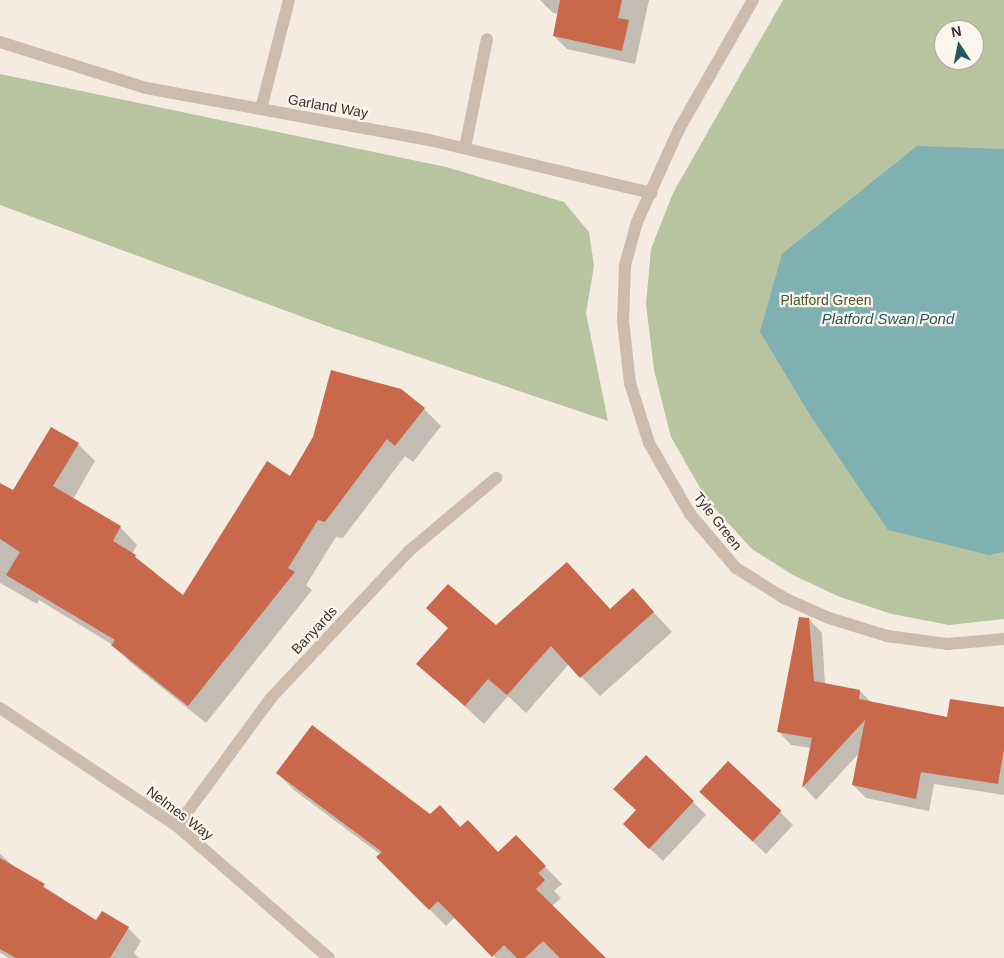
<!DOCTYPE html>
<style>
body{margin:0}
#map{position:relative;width:1004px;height:958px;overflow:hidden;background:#f4ebe1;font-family:Arial,sans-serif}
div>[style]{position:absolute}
.green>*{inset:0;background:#b8c4a0}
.water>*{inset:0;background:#7fb0b2}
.shadow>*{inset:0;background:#0003}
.building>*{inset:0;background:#c8694b;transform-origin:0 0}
.lane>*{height:12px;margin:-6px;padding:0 6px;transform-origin:6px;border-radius:6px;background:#cdbbac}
.street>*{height:12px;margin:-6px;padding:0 6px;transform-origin:6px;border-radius:6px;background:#cdbbac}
span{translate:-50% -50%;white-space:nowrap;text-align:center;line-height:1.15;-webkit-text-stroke:4.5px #fbf5ee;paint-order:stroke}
.street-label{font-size:14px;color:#3b302b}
.park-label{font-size:14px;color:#4a5a2e}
.water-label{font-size:15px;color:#1f5a5e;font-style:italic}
.north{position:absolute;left:934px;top:20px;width:50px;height:50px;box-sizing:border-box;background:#fbf5ee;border:1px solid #aea6a0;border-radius:50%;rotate:349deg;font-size:14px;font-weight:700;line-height:20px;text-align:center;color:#3b302b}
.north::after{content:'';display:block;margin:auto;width:18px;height:22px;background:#1f5a5e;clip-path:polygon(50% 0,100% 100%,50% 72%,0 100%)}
</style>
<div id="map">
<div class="green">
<div style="clip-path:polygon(evenodd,783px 0,1004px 0,1004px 619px,949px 625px,892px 614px,840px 597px,793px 575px,752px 549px,707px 500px,671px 437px,654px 370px,646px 304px,651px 249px,673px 193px,783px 0,944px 30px,974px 30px,974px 60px,944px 60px,944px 30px)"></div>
<div style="clip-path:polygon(0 74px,446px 167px,564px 202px,589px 232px,594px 266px,586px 313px,608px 421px,330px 327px,0 205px)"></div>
</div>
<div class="water">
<div style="clip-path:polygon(917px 146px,1004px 149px,1004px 552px,989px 555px,888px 530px,810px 415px,760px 332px,782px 254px)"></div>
</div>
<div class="shadow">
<div style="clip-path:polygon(540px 0,649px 0,635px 64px,567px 49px,554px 36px,559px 14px,553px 13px)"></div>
<div style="clip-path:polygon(424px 409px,441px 426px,413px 462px,405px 456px,343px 538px,336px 537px,306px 585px,312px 590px,206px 723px,130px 662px,113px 645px,39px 600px,37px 604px,0 583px,0 484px,14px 492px,78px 444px,95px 461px,73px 499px,120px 527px,137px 545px,132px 554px,184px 597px,291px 478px)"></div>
<div style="clip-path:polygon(567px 563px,611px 610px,633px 590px,672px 632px,600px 696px,569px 664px,526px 713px,508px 696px,484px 724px,418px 664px,496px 627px)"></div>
<div style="clip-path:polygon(809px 619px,822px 633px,825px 685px,860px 691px,872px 703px,948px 719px,1004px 708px,1004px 795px,934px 784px,929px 811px,866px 798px,853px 785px,860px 752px,816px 800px,804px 787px,811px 748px,791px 745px,778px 731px)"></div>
<div style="clip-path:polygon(277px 773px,430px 815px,461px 828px,498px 853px,516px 837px,562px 884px,554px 891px,561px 898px,552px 906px,605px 958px,496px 958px,455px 917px,446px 926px,378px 857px,381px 855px,294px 790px)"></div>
<div style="clip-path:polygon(693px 802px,706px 815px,663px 861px,637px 837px,637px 811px)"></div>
<div style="clip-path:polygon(714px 805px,780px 812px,793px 825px,766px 854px)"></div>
<div style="clip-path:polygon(0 854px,17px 869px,97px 921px,102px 912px,128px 928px,141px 941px,134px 953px,139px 958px,9px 958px,0 953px)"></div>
</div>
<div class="building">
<div style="clip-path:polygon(560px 0,622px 0,618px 18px,629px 20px,622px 51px,553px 36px)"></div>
<div style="clip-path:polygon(331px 370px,401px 389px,425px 408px,395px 446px,387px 439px,325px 522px,318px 520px,288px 568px,295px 572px,188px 706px,111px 645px,115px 640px,6px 575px,20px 552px,0 539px,0 483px,13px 490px,51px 427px,79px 443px,53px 486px,121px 526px,113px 541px,136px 555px,135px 557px,183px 595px,267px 461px,290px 476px,313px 437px)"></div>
<div style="clip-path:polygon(567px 562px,610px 609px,633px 588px,654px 612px,580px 678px,551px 646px,507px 695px,488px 679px,465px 706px,416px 664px,448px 628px,426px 608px,448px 584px,496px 625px)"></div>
<div style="clip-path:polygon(799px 617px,809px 618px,814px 681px,860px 690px,859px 699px,947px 717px,950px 699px,1004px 707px,1004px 749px,998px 784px,921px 772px,916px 799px,852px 785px,865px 720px,802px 788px,812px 738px,777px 732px)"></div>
<div style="clip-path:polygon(312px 725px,430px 814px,440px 805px,460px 827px,468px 820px,498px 852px,516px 835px,546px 866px,538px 873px,545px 880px,536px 889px,606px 958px,560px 958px,543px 941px,525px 958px,517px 958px,504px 945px,492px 957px,438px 901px,429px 910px,376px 857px,382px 852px,276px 773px)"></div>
<div style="clip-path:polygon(646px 755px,694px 801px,649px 849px,623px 824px,636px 810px,613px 789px)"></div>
<div style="left:728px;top:761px;width:73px;height:42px;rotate:43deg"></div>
<div style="clip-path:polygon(0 858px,45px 884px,43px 887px,96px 920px,102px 911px,129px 927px,110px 958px,16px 958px,0 949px)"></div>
</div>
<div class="lane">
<div style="left:261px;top:109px;width:113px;rotate:-75.6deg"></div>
<div style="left:465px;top:148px;width:111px;rotate:-78.6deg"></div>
</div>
<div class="street">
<div style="left:753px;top:0;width:149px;rotate:119.8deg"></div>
<div style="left:679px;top:129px;width:102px;rotate:114.3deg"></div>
<div style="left:637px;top:222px;width:45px;rotate:105.6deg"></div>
<div style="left:625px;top:265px;width:56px;rotate:92deg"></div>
<div style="left:623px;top:321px;width:62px;rotate:83.6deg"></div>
<div style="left:630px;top:383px;width:63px;rotate:72.4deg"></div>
<div style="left:649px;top:443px;width:82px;rotate:60deg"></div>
<div style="left:690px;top:514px;width:71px;rotate:49.6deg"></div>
<div style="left:736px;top:568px;width:57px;rotate:32deg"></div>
<div style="left:784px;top:598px;width:49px;rotate:24deg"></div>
<div style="left:829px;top:618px;width:61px;rotate:17.2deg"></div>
<div style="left:887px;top:636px;width:62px;rotate:7.5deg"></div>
<div style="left:948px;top:644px;width:56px;rotate:-5.1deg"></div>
<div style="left:0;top:42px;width:153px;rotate:17.5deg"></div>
<div style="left:146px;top:88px;width:288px;rotate:10.4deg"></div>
<div style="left:429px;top:140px;width:229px;rotate:13.4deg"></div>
<div style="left:0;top:708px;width:213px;rotate:33.7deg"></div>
<div style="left:177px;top:826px;width:201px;rotate:41deg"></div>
<div style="left:177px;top:826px;width:159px;rotate:-53.7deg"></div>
<div style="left:271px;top:698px;width:202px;rotate:-46.8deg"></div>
<div style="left:409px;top:551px;width:114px;rotate:-40deg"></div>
</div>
<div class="street-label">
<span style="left:328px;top:106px;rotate:10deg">Garland Way</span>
<span style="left:718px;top:521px;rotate:52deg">Tyle Green</span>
<span style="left:314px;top:630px;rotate:-47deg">Banyards</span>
<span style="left:180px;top:813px;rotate:37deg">Nelmes Way</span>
</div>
<div class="park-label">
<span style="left:826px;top:300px">Platford Green</span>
</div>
<div class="water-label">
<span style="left:888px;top:319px">Platford Swan Pond</span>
</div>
<div class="north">N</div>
</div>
